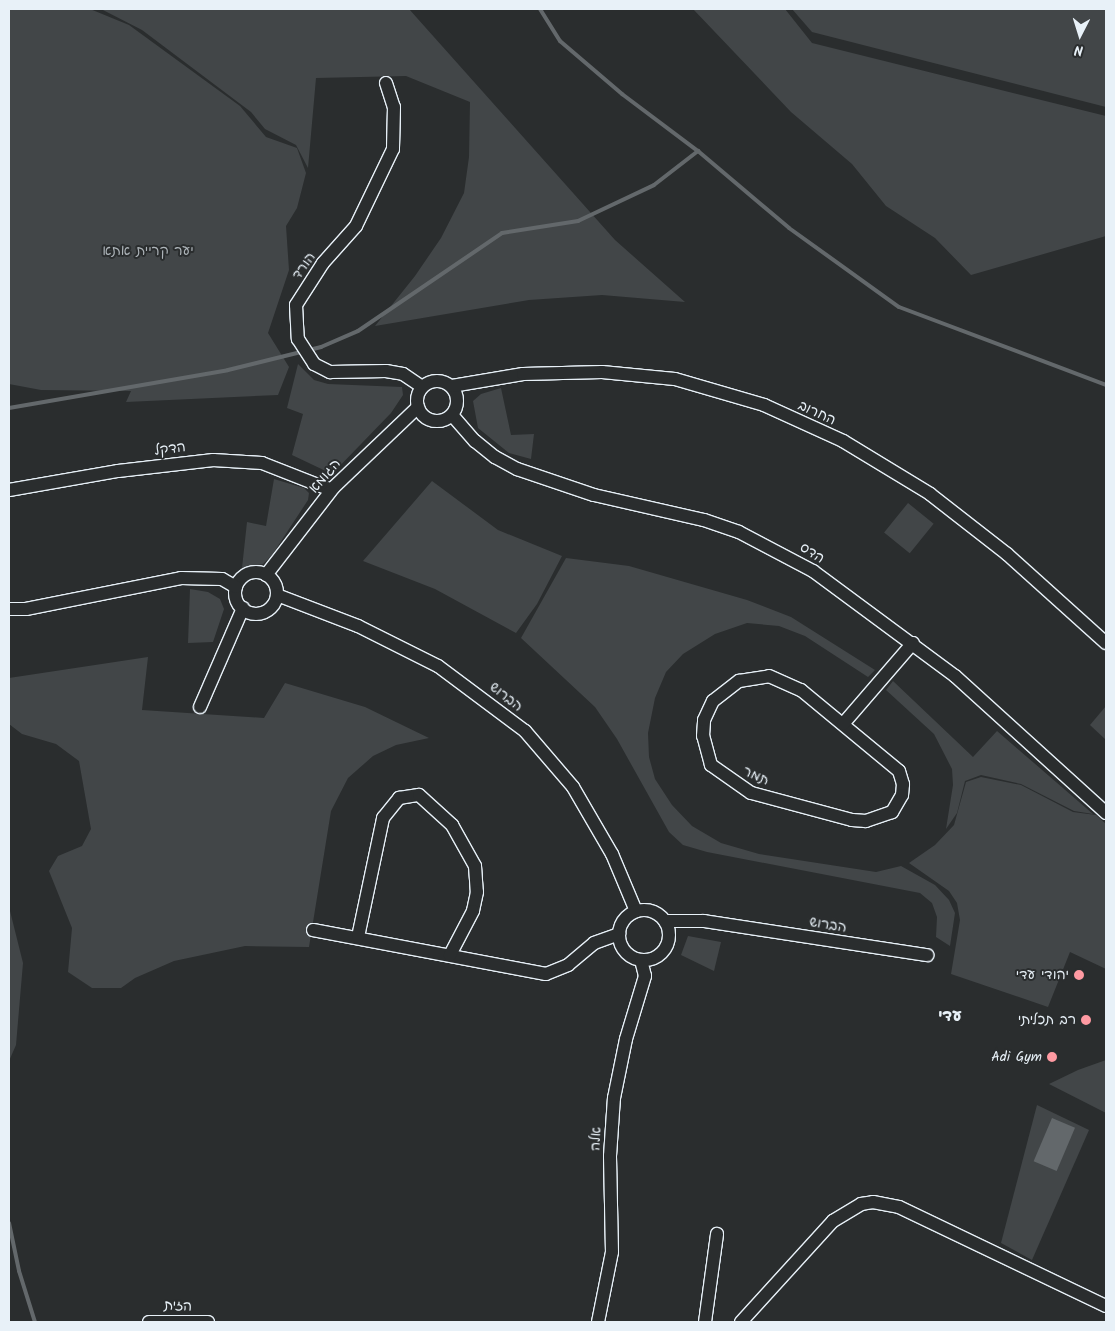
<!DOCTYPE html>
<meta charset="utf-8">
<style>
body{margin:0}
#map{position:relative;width:1115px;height:1331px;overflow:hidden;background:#2a2d2e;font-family:Kalam,"Playpen Sans Hebrew",sans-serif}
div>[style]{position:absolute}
.green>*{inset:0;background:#424648;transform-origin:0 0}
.water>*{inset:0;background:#63686b;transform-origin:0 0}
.stream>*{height:4px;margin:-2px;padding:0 2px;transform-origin:2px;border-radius:2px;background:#63686b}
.roads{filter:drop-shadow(1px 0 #e8f1f8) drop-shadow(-1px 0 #e8f1f8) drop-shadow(0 1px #e8f1f8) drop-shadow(0 -1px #e8f1f8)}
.minor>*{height:12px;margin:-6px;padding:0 6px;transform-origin:6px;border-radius:6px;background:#2a2d2e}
.minor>.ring{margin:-6px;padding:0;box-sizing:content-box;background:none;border:12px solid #2a2d2e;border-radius:50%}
.dots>*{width:14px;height:14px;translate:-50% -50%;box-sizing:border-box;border:2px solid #2a2d2e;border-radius:50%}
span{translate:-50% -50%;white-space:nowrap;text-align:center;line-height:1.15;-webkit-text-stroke:4px #2a2d2e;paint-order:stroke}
.park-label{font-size:14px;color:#aeb5ba}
.street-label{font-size:14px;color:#e8f1f8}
.poi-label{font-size:14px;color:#e8f1f8}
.right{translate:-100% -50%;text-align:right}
.quarter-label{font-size:16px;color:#e8f1f8;font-weight:700}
.frame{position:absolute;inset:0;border:10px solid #e8f1f8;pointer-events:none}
.north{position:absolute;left:1055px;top:10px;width:50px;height:50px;-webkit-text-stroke:4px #2a2d2e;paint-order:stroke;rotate:185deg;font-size:14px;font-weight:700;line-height:20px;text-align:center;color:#e8f1f8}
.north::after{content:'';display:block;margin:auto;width:18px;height:22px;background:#e8f1f8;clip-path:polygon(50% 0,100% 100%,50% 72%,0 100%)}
</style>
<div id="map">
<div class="green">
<div style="clip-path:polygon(9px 9px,90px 9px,129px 25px,240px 106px,266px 137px,297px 148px,306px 173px,297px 208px,286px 226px,289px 270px,268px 333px,289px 367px,278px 395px,126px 402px,131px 391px,41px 390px,9px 384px)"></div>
<div style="clip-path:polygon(101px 9px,409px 9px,615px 240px,685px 302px,602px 295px,529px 300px,375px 326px,415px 276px,441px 238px,464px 193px,469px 157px,470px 102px,406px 76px,316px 78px,308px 168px,296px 145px,265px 129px,251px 112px,142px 30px)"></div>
<div style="clip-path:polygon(693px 9px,785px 9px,812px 43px,1106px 116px,1106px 236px,971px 275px,935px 238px,886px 206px,852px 164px,791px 112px)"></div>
<div style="clip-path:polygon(792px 9px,1106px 9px,1106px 107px,812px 32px)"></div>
<div style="clip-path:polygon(298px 364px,314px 380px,328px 384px,402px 387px,403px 395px,391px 413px,332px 474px,292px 455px,303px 414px,287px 408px)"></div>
<div style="clip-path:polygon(501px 388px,511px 435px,534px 434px,531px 459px,509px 453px,478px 428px,473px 401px,481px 394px)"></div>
<div style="clip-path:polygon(274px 479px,304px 488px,309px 493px,308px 500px,272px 555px,263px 564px,242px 568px,247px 522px,266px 526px)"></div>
<div style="clip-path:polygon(432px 481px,498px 530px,562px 556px,537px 604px,516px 633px,435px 589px,363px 561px)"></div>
<div style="left:908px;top:503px;width:33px;height:38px;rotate:39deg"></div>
<div style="clip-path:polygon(566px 558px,629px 566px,747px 600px,791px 617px,875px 670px,868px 677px,805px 636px,779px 626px,747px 623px,715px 634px,683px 654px,666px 672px,655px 698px,648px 733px,649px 757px,655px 779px,672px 805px,692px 826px,721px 843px,759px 854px,876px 872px,901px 866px,935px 885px,949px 900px,955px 913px,950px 946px,936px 937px,937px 917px,932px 903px,920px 893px,707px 852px,683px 845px,669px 832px,617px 739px,595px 707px,521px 638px)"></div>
<div style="clip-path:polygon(190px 589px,208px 592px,220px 599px,224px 609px,213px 642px,188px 643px)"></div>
<div style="clip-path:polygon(148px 657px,142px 710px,264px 718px,285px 683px,365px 707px,429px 738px,396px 745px,373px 756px,348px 778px,331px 811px,309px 947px,245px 946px,174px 961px,135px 978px,121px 988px,92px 988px,68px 972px,72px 928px,49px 871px,58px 856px,82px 846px,91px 829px,79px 761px,56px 744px,22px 734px,9px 724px,9px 678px)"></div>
<div style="clip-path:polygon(893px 681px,973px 757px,997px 731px,1093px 814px,1074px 811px,1021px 784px,981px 775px,965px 781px,957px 813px,946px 829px,953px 785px,952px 769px,934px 734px,886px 690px)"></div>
<div style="clip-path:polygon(1106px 706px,1106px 740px,1090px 725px)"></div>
<div style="clip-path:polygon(981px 777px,1021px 785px,1073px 812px,1096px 815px,1106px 824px,1106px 969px,1070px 952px,1048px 1007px,951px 974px,960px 920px,957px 903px,949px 891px,909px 863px,935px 845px,954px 825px,966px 782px)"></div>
<div style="clip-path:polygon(9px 907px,23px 963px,16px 1045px,9px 1061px)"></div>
<div style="clip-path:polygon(688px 936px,721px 942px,714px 971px,681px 955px)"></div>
<div style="clip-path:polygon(1106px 1060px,1106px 1113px,1049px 1084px,1078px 1070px)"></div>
<div style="clip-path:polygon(1037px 1105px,1089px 1130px,1032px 1260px,1001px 1243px)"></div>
</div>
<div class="water">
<div style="left:1052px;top:1118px;width:25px;height:47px;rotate:23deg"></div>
</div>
<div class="stream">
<div style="left:540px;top:9px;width:38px;rotate:58deg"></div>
<div style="left:560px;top:41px;width:82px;rotate:40.5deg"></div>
<div style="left:622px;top:94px;width:95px;rotate:36.9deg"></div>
<div style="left:698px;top:151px;width:119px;rotate:40.2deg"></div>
<div style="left:789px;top:228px;width:135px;rotate:35.7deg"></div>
<div style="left:899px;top:307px;width:221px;rotate:20.6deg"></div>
<div style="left:9px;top:408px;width:222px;rotate:-9.8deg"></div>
<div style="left:228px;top:370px;width:96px;rotate:-13.9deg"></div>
<div style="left:321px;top:347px;width:40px;rotate:-23.4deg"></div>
<div style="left:358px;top:331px;width:174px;rotate:-34.2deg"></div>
<div style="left:502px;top:233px;width:77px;rotate:-9deg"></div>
<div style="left:578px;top:221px;width:84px;rotate:-25.3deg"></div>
<div style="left:654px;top:185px;width:56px;rotate:-37.7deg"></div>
<div style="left:9px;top:1223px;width:49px;rotate:78.2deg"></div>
<div style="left:19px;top:1271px;width:53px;rotate:72.6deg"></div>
</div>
<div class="roads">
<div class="minor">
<div style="left:386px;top:83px;width:25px;rotate:72deg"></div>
<div style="left:394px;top:107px;width:42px;rotate:91.4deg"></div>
<div style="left:393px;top:149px;width:85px;rotate:115.7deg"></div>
<div style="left:356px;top:226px;width:50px;rotate:131.7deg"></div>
<div style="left:323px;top:263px;width:50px;rotate:122.7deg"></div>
<div style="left:296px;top:305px;width:34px;rotate:87deg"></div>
<div style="left:298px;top:339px;width:30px;rotate:57deg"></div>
<div style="left:314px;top:364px;width:18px;rotate:27deg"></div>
<div style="left:330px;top:372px;width:56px;rotate:-1deg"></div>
<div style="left:386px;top:371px;width:17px;rotate:10deg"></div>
<div style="left:403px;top:374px;width:23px;rotate:34deg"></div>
<div class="ring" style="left:417px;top:381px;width:28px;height:28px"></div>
<div style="left:452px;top:386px;width:72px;rotate:-9.6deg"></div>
<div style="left:523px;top:374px;width:79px;rotate:-1.5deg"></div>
<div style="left:602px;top:372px;width:73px;rotate:5.5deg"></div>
<div style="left:675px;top:379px;width:93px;rotate:16.3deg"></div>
<div style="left:764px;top:405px;width:87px;rotate:24.5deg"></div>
<div style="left:843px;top:441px;width:102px;rotate:31.3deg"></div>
<div style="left:930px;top:494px;width:98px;rotate:37.9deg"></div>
<div style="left:1007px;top:554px;width:133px;rotate:42deg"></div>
<div style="left:452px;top:415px;width:35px;rotate:49deg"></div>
<div style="left:475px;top:441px;width:26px;rotate:39deg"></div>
<div style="left:495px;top:457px;width:25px;rotate:29deg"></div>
<div style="left:517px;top:469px;width:81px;rotate:18.7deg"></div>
<div style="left:594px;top:495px;width:113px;rotate:12.8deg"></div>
<div style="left:704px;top:520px;width:37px;rotate:19deg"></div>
<div style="left:739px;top:532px;width:84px;rotate:27.8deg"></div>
<div style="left:813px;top:571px;width:177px;rotate:36.5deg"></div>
<div style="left:955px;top:676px;width:204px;rotate:42.2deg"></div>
<div style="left:9px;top:490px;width:111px;rotate:-9.9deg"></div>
<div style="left:118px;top:471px;width:96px;rotate:-6.6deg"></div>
<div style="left:213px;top:460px;width:49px;rotate:3.5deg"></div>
<div style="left:262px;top:463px;width:74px;rotate:21.4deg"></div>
<div class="ring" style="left:235px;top:572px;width:30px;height:30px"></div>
<div style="left:266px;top:575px;width:111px;rotate:-52.3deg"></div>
<div style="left:334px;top:487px;width:116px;rotate:-43.6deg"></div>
<div style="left:277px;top:595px;width:87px;rotate:20.9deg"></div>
<div style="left:358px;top:626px;width:89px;rotate:26.6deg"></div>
<div style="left:438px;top:666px;width:109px;rotate:36.8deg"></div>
<div style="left:525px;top:731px;width:74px;rotate:49.4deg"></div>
<div style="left:573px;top:787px;width:78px;rotate:59.8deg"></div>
<div style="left:612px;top:854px;width:62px;rotate:67.2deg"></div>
<div style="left:9px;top:609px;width:17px"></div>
<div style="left:26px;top:609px;width:158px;rotate:-11.3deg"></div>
<div style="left:181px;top:578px;width:41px;rotate:1.4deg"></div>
<div style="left:222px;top:579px;width:16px;rotate:30deg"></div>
<div style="left:769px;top:676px;width:35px;rotate:24deg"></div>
<div style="left:801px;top:690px;width:127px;rotate:39.6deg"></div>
<div style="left:899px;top:771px;width:14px;rotate:73deg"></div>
<div style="left:903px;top:784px;width:11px;rotate:95deg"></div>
<div style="left:902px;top:795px;width:20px;rotate:120deg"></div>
<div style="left:892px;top:812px;width:28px;rotate:161deg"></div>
<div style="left:866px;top:821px;width:14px;rotate:-176deg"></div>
<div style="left:852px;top:820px;width:105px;rotate:-165deg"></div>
<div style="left:751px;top:793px;width:49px;rotate:-145deg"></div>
<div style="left:711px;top:765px;width:30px;rotate:-105deg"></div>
<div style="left:703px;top:736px;width:16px;rotate:-86deg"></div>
<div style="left:704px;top:720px;width:21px;rotate:-65deg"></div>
<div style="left:713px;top:701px;width:33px;rotate:-38deg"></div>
<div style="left:739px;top:681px;width:30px;rotate:-9deg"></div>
<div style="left:200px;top:707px;width:108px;rotate:-66.5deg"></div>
<div style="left:843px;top:724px;width:107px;rotate:-49.2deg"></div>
<div class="ring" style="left:619px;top:910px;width:38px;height:38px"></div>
<div style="left:665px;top:921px;width:39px"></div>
<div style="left:704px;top:921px;width:226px;rotate:8.7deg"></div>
<div style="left:313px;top:930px;width:237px;rotate:10.7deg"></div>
<div style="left:546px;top:974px;width:24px;rotate:-22deg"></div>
<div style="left:568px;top:965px;width:34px;rotate:-40deg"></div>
<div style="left:594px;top:943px;width:27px;rotate:-20deg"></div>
<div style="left:358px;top:937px;width:122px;rotate:-78.1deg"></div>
<div style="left:383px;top:818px;width:26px;rotate:-51deg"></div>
<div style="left:399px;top:798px;width:20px;rotate:-9deg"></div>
<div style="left:419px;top:795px;width:45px;rotate:42.3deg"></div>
<div style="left:452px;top:825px;width:47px;rotate:60.7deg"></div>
<div style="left:475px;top:866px;width:26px;rotate:86deg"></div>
<div style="left:477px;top:892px;width:19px;rotate:102deg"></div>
<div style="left:473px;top:911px;width:50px;rotate:117.6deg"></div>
<div style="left:149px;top:1322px;width:59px"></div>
<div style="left:598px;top:1322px;width:71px;rotate:-78.7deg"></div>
<div style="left:612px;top:1252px;width:96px;rotate:-91.2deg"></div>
<div style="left:610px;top:1156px;width:58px;rotate:-86.1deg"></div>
<div style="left:614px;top:1098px;width:60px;rotate:-78.5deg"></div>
<div style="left:626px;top:1039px;width:66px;rotate:-73.2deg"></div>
<div style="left:645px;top:976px;width:16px;rotate:-104deg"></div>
<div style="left:705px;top:1322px;width:89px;rotate:-82.2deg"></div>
<div style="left:741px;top:1322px;width:137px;rotate:-47.7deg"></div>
<div style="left:833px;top:1221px;width:33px;rotate:-31deg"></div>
<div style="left:861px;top:1204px;width:12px;rotate:-9deg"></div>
<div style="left:873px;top:1202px;width:26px;rotate:11deg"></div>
<div style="left:899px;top:1207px;width:229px;rotate:25.6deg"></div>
</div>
</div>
<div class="dots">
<div style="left:1079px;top:975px;background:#ff9aa2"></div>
<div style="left:1086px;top:1020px;background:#ff9aa2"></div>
<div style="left:1052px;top:1057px;background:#ff9aa2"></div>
</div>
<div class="park-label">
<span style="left:148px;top:251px">יער קריית אתא</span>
</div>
<div class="street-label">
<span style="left:304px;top:266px;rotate:-55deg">הורד</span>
<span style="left:817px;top:413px;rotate:25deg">החרוב</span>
<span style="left:170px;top:449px;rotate:-7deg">הדקל</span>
<span style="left:325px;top:476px;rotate:-49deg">הגומא</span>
<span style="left:812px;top:553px;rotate:32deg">הדס</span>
<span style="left:506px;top:697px;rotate:38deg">הברוש</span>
<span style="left:756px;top:776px;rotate:24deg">תמר</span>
<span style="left:828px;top:925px;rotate:9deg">הברוש</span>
<span style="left:596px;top:1139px;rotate:-87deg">אלה</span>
<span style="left:178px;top:1306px;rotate:2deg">הזית</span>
</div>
<div class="poi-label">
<span class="right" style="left:1069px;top:975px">יהודי עדי</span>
<span class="right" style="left:1076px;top:1020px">רב תכליתי</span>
<span class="right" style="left:1042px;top:1057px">Adi Gym</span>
</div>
<div class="quarter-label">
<span style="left:950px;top:1017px">עדי</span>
</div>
<div class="frame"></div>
<div class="north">N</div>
</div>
